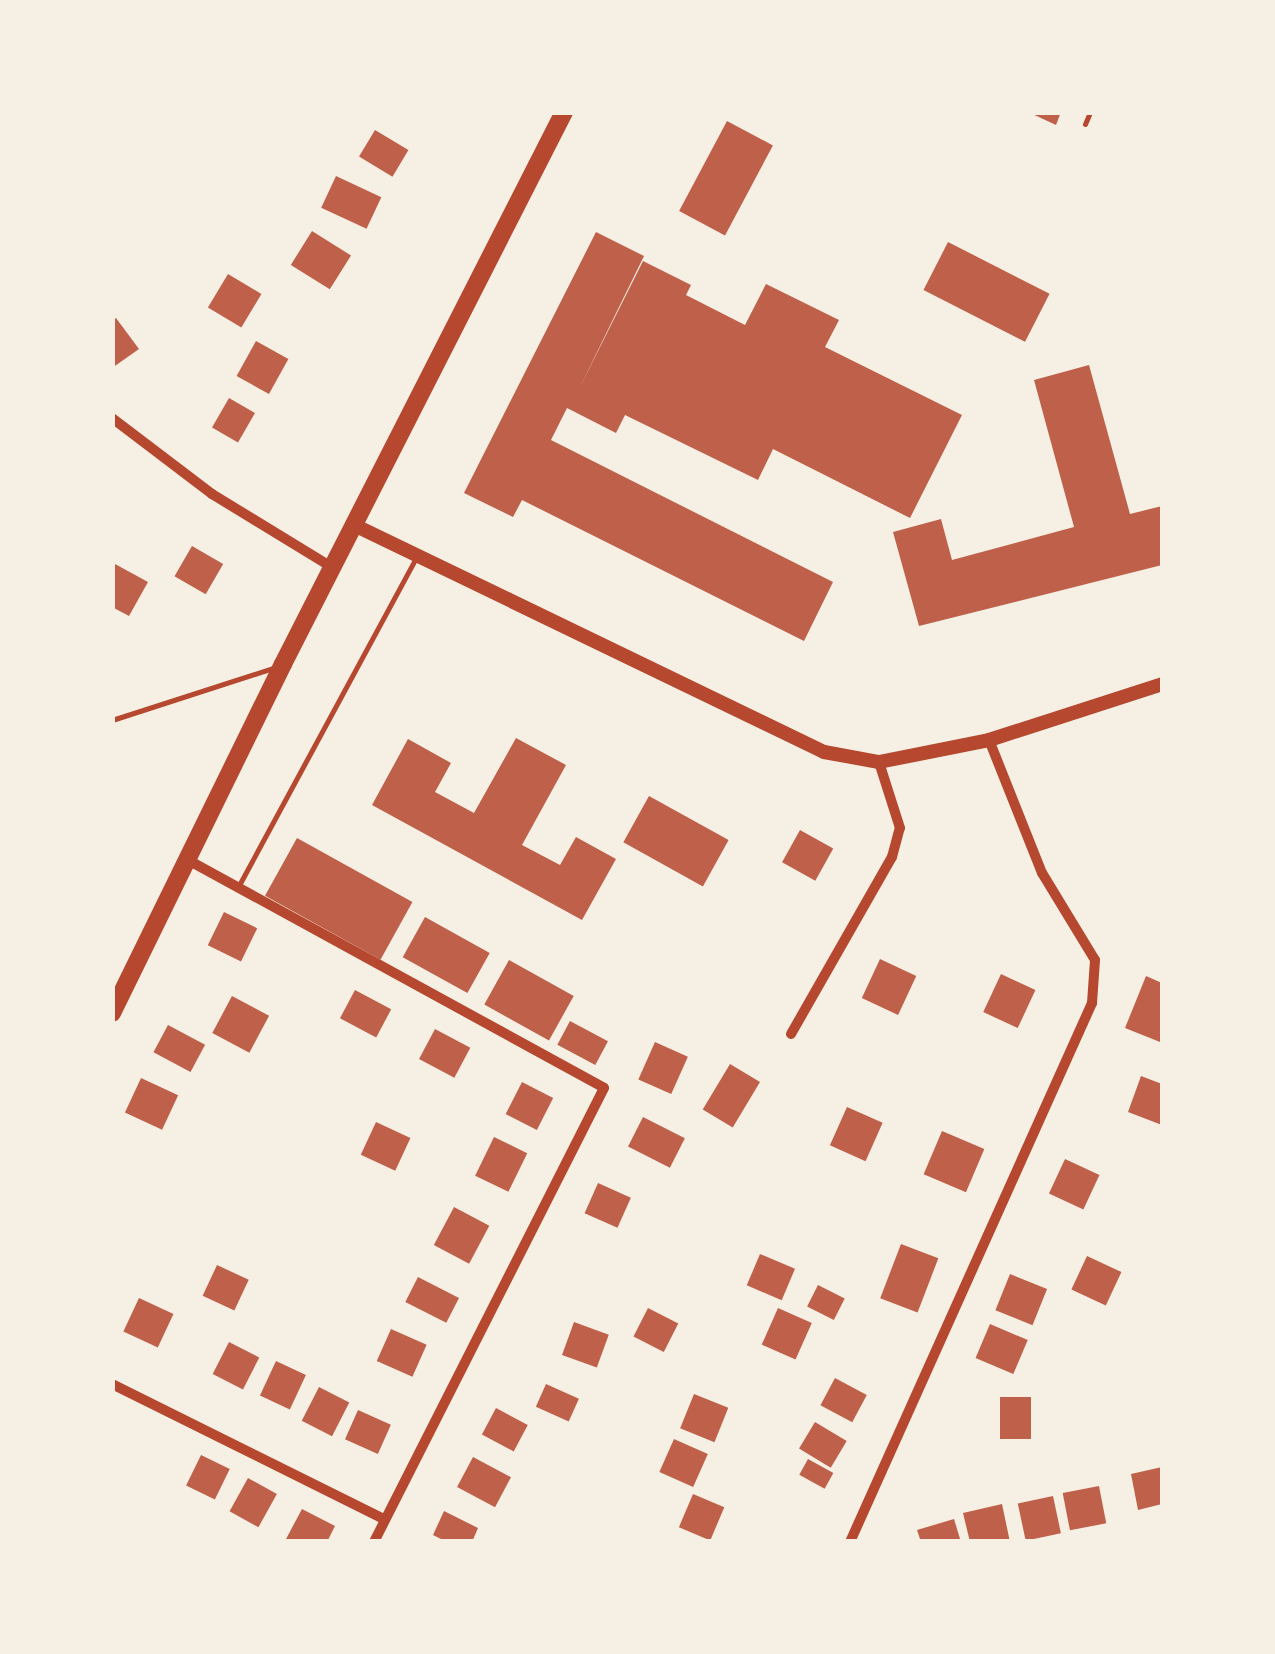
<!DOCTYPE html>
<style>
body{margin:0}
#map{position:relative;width:1275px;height:1654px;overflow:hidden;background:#f6efe4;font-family:"Work Sans",sans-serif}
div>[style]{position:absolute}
.building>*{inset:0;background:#bf614a;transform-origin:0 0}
.service>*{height:5px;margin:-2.5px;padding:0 2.5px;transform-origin:2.5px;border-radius:2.5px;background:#b5482f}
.minor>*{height:10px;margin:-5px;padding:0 5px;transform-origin:5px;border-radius:5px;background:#b5482f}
.tertiary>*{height:14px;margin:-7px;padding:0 7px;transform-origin:7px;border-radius:7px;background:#b5482f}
.trunk>*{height:18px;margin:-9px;padding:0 9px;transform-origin:9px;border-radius:9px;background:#b5482f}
span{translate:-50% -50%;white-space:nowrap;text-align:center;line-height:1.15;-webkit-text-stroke:8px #f6efe4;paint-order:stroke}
.frame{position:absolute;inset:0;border:115px solid #f6efe4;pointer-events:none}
</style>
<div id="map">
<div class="building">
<div style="clip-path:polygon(1028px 112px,1061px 112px,1056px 125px)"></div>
<div style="left:727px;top:121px;width:52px;height:102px;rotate:28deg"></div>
<div style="left:375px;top:130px;width:39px;height:31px;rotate:31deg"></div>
<div style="left:336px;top:176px;width:50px;height:35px;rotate:25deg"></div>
<div style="left:312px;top:231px;width:46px;height:40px;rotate:32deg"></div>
<div style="clip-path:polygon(596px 232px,644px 256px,579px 389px,643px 261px,691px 285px,686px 295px,745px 325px,766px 284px,839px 320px,825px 347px,962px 415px,910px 518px,773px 449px,758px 480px,625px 415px,616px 433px,567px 408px,551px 440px,833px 582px,804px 641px,522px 500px,513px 517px,464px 493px)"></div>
<div style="left:948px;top:242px;width:114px;height:54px;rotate:27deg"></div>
<div style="left:228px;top:274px;width:39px;height:39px;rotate:31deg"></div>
<div style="clip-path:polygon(116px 318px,139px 349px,112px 368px,112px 321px)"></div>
<div style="left:256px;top:341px;width:37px;height:40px;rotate:29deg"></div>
<div style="clip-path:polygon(1089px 365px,1130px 514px,1162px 506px,1162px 565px,919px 626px,893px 532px,941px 519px,952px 560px,1074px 527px,1034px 380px)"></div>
<div style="left:229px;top:398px;width:30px;height:34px;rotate:30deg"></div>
<div style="left:192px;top:546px;width:36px;height:35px;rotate:30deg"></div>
<div style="clip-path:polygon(115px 564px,148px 582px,129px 616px,112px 607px)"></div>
<div style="clip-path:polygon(516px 738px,566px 765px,522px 845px,560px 865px,576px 837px,616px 859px,582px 920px,372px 805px,408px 739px,451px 763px,435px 792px,474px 813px)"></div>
<div style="left:649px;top:796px;width:91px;height:53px;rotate:29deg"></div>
<div style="left:800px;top:830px;width:38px;height:37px;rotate:29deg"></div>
<div style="left:297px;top:838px;width:132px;height:66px;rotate:29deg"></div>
<div style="left:224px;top:912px;width:37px;height:37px;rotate:26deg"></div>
<div style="left:425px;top:917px;width:74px;height:46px;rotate:29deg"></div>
<div style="left:880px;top:959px;width:40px;height:43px;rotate:25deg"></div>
<div style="left:509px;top:960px;width:74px;height:51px;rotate:29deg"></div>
<div style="left:1001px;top:974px;width:38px;height:42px;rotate:25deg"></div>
<div style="clip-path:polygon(1146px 976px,1162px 983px,1160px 1042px,1125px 1028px)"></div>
<div style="left:355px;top:990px;width:41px;height:32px;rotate:28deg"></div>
<div style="left:232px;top:996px;width:42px;height:42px;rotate:28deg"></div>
<div style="left:570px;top:1021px;width:43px;height:27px;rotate:28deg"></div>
<div style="left:168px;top:1025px;width:42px;height:31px;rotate:28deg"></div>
<div style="left:435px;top:1029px;width:40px;height:34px;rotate:28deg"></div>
<div style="left:655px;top:1042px;width:36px;height:41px;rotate:24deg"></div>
<div style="left:730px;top:1064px;width:35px;height:53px;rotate:31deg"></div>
<div style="clip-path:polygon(1141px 1076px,1162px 1084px,1162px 1125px,1128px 1112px)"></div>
<div style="left:141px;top:1078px;width:41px;height:38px;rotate:25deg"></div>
<div style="left:522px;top:1082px;width:35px;height:36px;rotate:27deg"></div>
<div style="left:847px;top:1107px;width:39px;height:42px;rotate:24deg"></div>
<div style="left:643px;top:1117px;width:47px;height:33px;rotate:27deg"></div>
<div style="left:376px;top:1122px;width:38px;height:36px;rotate:25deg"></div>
<div style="left:942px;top:1131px;width:46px;height:47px;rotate:23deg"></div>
<div style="left:494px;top:1137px;width:37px;height:43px;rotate:26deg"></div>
<div style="left:1065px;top:1159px;width:38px;height:38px;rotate:25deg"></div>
<div style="left:598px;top:1183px;width:36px;height:33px;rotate:24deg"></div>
<div style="left:454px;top:1207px;width:40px;height:43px;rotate:28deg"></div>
<div style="left:901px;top:1244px;width:40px;height:58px;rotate:21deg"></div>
<div style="left:760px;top:1254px;width:38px;height:34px;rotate:23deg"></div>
<div style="left:1087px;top:1256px;width:38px;height:37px;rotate:25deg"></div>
<div style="left:217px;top:1265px;width:35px;height:34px;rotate:25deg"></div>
<div style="left:1010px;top:1274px;width:40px;height:39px;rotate:22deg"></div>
<div style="left:418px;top:1277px;width:46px;height:28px;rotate:27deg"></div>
<div style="left:818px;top:1285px;width:30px;height:24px;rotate:27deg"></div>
<div style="left:139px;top:1298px;width:38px;height:37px;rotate:25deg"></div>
<div style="left:648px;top:1308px;width:34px;height:32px;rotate:27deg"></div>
<div style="left:778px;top:1308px;width:37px;height:40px;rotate:24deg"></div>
<div style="left:574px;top:1322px;width:37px;height:35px;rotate:20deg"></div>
<div style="left:990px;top:1324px;width:41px;height:37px;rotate:23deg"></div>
<div style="left:391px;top:1329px;width:39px;height:35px;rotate:24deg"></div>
<div style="left:229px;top:1342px;width:34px;height:36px;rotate:27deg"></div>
<div style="left:276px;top:1361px;width:33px;height:38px;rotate:25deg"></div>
<div style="left:835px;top:1378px;width:36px;height:31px;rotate:28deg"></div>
<div style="left:546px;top:1384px;width:36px;height:25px;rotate:24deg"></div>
<div style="left:319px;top:1387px;width:34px;height:38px;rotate:27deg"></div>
<div style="left:694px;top:1394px;width:37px;height:37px;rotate:22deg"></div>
<div style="left:1000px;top:1397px;width:31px;height:42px"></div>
<div style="left:496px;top:1408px;width:36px;height:30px;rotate:28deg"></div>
<div style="left:358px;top:1410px;width:36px;height:32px;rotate:24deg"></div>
<div style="left:815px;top:1422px;width:37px;height:31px;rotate:31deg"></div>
<div style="left:674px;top:1439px;width:37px;height:36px;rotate:24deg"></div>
<div style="left:201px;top:1455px;width:32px;height:34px;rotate:26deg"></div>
<div style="left:473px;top:1457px;width:43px;height:34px;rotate:28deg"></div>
<div style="left:808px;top:1459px;width:29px;height:18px;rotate:29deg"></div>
<div style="clip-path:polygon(1162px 1467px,1162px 1504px,1138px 1510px,1131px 1474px)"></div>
<div style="left:248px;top:1478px;width:33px;height:38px;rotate:29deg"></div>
<div style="left:1099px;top:1486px;width:38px;height:37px;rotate:79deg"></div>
<div style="left:693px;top:1494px;width:34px;height:36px;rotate:23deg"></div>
<div style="left:1053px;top:1496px;width:38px;height:36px;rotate:78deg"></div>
<div style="clip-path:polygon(1002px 1504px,1010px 1542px,970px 1542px,963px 1513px)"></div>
<div style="clip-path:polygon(302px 1509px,335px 1526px,327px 1542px,286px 1539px)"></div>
<div style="clip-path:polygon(444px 1511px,478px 1528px,472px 1542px,447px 1542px,433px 1535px)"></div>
<div style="clip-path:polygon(954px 1519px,961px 1542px,921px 1542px,917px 1530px)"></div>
</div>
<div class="service">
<div style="left:1085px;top:124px;width:13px;rotate:-67deg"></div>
<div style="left:112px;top:720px;width:172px;rotate:-17.9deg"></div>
<div style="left:238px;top:887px;width:373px;rotate:-61.6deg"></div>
</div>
<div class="minor">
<div style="left:112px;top:418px;width:126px;rotate:37.2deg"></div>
<div style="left:212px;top:494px;width:142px;rotate:31.4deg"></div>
<div style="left:188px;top:860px;width:474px;rotate:28.7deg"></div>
<div style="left:604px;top:1088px;width:509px;rotate:116.87deg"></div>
<div style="left:791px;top:1034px;width:204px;rotate:-60.3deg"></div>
<div style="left:892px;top:857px;width:30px;rotate:-75deg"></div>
<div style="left:900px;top:828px;width:69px;rotate:-107.7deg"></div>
<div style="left:112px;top:1384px;width:304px;rotate:26.4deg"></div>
<div style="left:850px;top:1542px;width:591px;rotate:-65.82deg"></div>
<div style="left:1092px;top:1003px;width:43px;rotate:-86deg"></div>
<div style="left:1095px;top:960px;width:102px;rotate:-121.3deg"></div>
<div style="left:1042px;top:873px;width:143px;rotate:-111.7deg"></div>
</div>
<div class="tertiary">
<div style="left:354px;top:525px;width:522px;rotate:25.78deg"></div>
<div style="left:824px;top:752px;width:56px;rotate:10.3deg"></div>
<div style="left:879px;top:762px;width:112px;rotate:-11.3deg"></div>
<div style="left:989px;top:740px;width:182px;rotate:-17.9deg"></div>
</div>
<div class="trunk">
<div style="left:112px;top:1013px;width:389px;rotate:-63.9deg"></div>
<div style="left:283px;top:664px;width:619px;rotate:-63.02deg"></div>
</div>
<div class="frame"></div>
</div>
